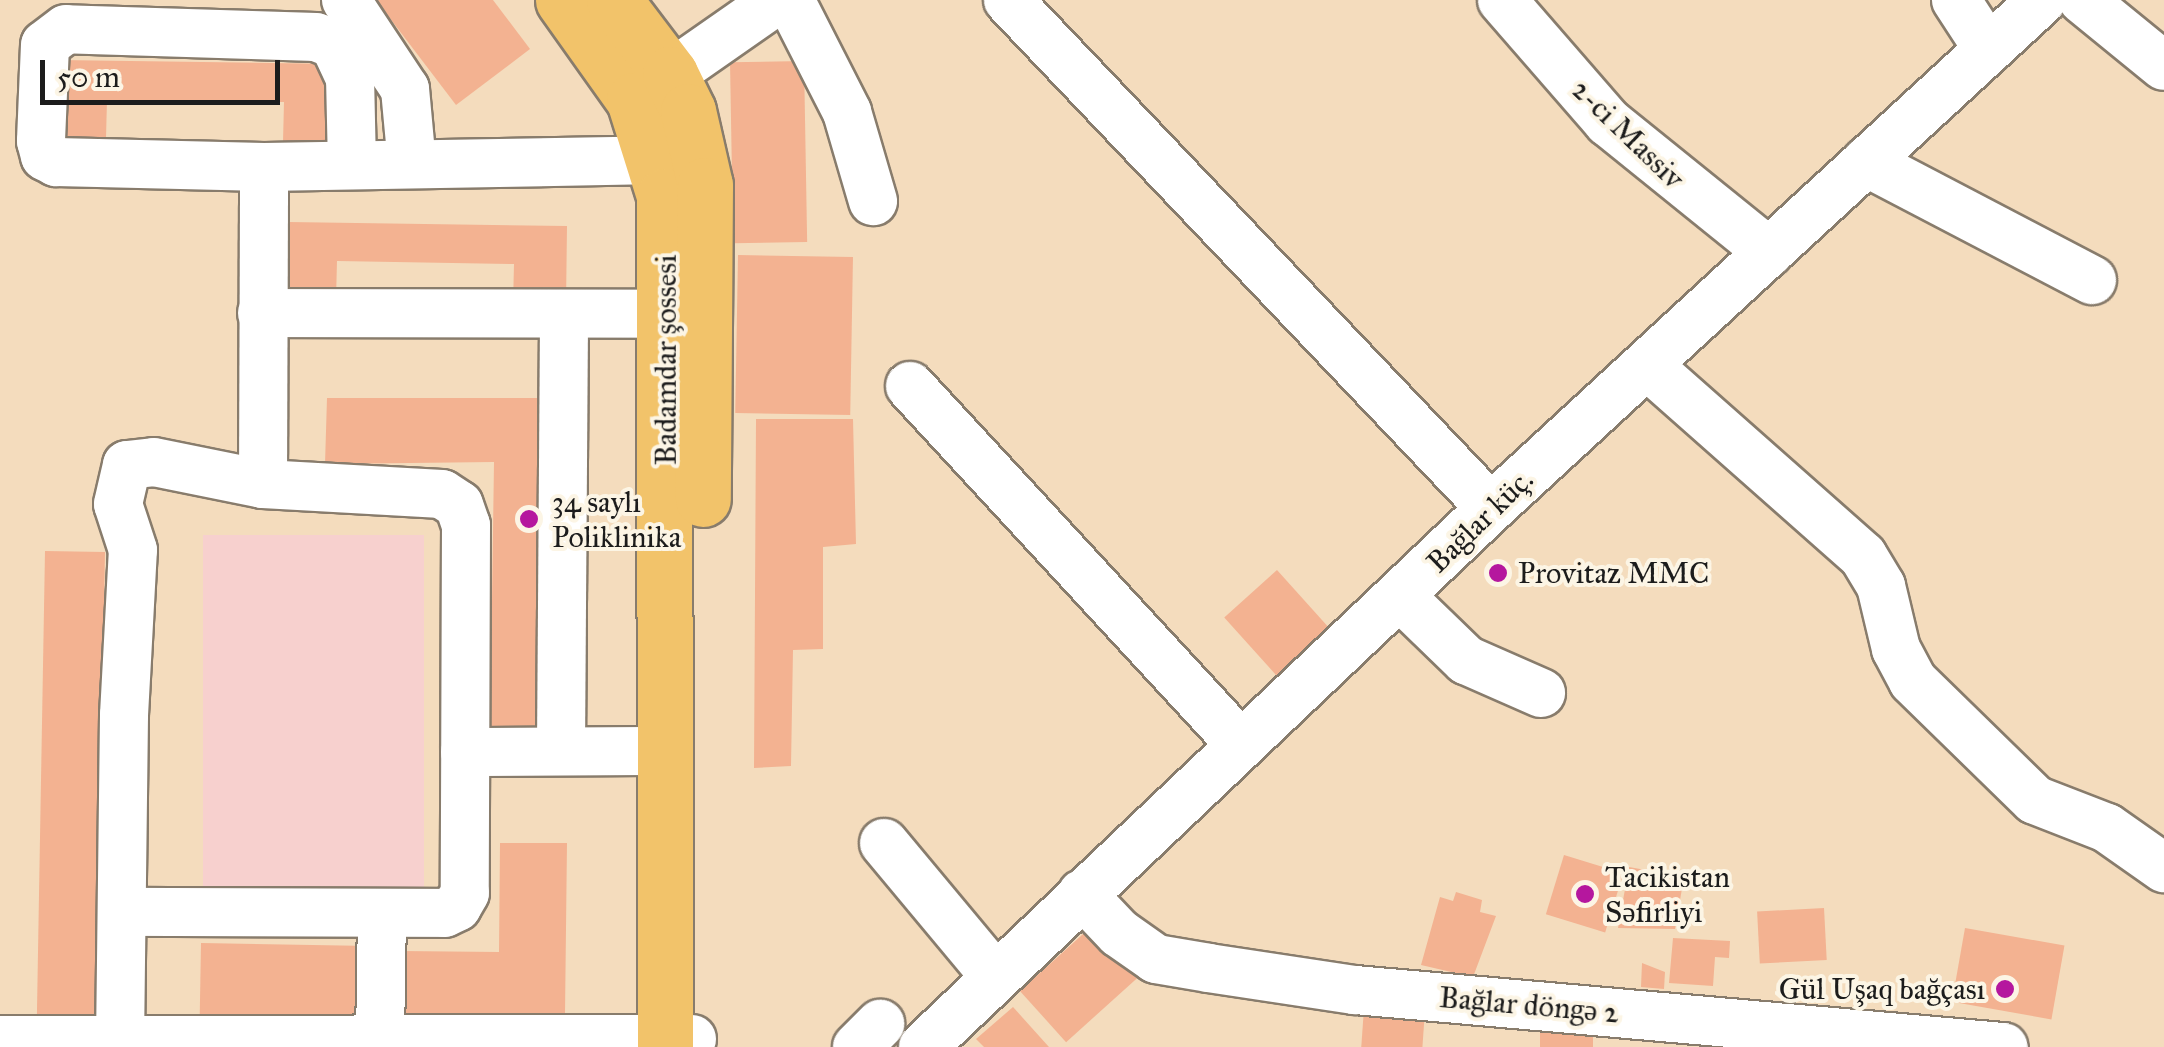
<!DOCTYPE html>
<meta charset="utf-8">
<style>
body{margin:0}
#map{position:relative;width:2164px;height:1047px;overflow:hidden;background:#f4dcbd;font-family:"IM FELL Great Primer",serif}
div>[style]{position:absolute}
.built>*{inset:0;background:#f7d0ce;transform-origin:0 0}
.building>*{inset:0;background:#f3b291;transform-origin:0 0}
.roads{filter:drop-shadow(2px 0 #887c6c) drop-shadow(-2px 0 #887c6c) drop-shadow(0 2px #887c6c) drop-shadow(0 -2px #887c6c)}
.minor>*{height:48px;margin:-24px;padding:0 24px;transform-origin:24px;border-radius:24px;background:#fff}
.major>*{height:55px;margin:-27.5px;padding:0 27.5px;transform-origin:27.5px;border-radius:27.5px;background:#f2c36a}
.dots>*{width:28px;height:28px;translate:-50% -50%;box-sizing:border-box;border:5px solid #fcf5e5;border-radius:50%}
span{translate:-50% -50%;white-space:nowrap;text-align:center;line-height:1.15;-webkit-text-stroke:8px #fcf5e5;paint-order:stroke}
.street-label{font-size:30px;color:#1c1c1c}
.poi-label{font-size:30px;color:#1c1c1c}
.left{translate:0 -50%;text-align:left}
.right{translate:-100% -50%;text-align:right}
.scale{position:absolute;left:40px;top:60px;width:240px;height:45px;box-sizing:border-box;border:5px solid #1c1c1c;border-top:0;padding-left:12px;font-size:30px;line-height:35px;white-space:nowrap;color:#1c1c1c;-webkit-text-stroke:8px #fcf5e5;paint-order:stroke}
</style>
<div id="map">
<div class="built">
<div style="left:203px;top:535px;width:221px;height:354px"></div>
</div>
<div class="building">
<div style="clip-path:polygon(376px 0,493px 0,530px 49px,456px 105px)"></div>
<div style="clip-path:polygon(59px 60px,337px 64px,336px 143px,283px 142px,284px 102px,107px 100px,106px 138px,58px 137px)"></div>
<div style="left:804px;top:61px;width:181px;height:74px;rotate:89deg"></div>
<div style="clip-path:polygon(288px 222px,567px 226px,566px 305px,513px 304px,514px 264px,337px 261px,336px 300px,287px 299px)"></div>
<div style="left:738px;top:255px;width:115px;height:158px;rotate:1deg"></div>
<div style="clip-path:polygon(327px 398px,556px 398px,556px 742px,490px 741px,494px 462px,325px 464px)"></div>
<div style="clip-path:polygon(756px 419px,853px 419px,856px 544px,823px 547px,823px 649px,793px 650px,791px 766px,754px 768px)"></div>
<div style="left:45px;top:551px;width:60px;height:471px;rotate:1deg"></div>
<div style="left:1277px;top:570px;width:81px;height:71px;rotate:48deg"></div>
<div style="clip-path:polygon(500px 843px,567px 843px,565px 1014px,400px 1013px,400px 951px,499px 952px)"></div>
<div style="left:1564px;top:855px;width:62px;height:62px;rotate:17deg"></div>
<div style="clip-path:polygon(1629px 867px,1684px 877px,1675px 929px,1618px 928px)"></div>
<div style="clip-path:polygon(1456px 892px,1482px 900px,1480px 912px,1496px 916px,1473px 977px,1421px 965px,1440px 897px,1453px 901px)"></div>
<div style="left:1824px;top:908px;width:52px;height:67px;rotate:87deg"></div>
<div style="left:1092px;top:926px;width:69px;height:97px;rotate:48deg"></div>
<div style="left:1965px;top:928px;width:101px;height:75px;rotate:10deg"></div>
<div style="clip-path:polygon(1673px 938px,1730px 941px,1729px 958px,1715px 957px,1713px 986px,1669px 983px)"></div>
<div style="left:201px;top:943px;width:155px;height:74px;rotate:1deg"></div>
<div style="clip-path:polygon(1642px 963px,1665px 972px,1664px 989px,1641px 987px)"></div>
<div style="clip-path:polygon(1013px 1007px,1049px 1047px,984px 1047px,976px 1039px)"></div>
<div style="left:1364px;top:1008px;width:61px;height:39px;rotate:4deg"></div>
<div style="left:1593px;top:1026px;width:21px;height:53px;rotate:90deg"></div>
</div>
<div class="roads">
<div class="minor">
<div style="left:346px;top:0;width:107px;rotate:56.5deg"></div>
<div style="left:405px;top:89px;width:75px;rotate:84.7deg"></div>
<div style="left:790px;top:0;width:126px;rotate:63deg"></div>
<div style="left:847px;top:112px;width:93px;rotate:73.7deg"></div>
<div style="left:1008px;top:0;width:701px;rotate:46.45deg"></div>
<div style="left:1502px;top:0;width:162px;rotate:49deg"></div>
<div style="left:1608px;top:122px;width:207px;rotate:38.9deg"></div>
<div style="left:1956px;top:0;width:59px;rotate:56.9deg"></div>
<div style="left:2083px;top:0;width:104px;rotate:39.2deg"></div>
<div style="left:641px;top:95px;width:166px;rotate:-34.9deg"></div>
<div style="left:1866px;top:162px;width:255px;rotate:27.6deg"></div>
<div style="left:352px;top:165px;width:87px;rotate:-91.3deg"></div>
<div style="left:350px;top:78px;width:38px;rotate:-115deg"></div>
<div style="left:334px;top:44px;width:19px;rotate:-159deg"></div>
<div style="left:316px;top:37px;width:250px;rotate:-178.2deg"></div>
<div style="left:66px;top:29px;width:26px;rotate:143deg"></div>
<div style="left:45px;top:45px;width:96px;rotate:92.4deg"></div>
<div style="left:41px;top:141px;width:16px;rotate:75deg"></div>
<div style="left:45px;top:156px;width:13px;rotate:29deg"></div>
<div style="left:56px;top:162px;width:208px;rotate:1.4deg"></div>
<div style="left:264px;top:167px;width:394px;rotate:-1deg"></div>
<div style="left:262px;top:313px;width:405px;rotate:0.1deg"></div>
<div style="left:1647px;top:365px;width:288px;rotate:41.5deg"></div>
<div style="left:1863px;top:556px;width:35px;rotate:59deg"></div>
<div style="left:1881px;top:586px;width:65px;rotate:76.6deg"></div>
<div style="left:1896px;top:649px;width:36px;rotate:62deg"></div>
<div style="left:1913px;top:681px;width:170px;rotate:44.3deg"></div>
<div style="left:2035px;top:800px;width:77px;rotate:21.3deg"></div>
<div style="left:2107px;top:828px;width:70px;rotate:35.1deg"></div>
<div style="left:910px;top:386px;width:488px;rotate:47.3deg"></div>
<div style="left:263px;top:484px;width:317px;rotate:-89.8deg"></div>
<div style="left:1401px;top:597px;width:91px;rotate:44.1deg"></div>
<div style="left:1466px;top:660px;width:82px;rotate:23.7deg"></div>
<div style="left:561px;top:750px;width:436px;rotate:-89.6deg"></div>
<div style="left:465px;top:752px;width:200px;rotate:-0.3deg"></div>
<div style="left:884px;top:843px;width:173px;rotate:50.2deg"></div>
<div style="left:1082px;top:894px;width:54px;rotate:46.5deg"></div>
<div style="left:1119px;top:933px;width:45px;rotate:35.1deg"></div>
<div style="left:1156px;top:959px;width:54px;rotate:9.6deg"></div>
<div style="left:1209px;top:968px;width:148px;rotate:8.6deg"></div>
<div style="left:1355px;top:990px;width:651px;rotate:5.03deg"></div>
<div style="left:0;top:1040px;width:692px;rotate:-0.08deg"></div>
<div style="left:380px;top:1040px;width:127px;rotate:-89.1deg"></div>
<div style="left:120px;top:1043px;width:328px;rotate:-89.3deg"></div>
<div style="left:124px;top:715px;width:165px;rotate:-86.9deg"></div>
<div style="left:133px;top:550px;width:48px;rotate:-108.1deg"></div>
<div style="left:118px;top:504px;width:40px;rotate:-77deg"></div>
<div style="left:127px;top:465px;width:27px;rotate:-6deg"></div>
<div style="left:154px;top:462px;width:111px;rotate:11.4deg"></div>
<div style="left:263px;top:484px;width:179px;rotate:3.2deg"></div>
<div style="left:442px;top:494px;width:20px;rotate:33deg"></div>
<div style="left:459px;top:505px;width:21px;rotate:71deg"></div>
<div style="left:466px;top:525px;width:368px;rotate:90.2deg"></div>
<div style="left:465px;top:893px;width:16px;rotate:120deg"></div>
<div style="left:457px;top:907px;width:14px;rotate:155deg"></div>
<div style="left:444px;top:913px;width:321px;rotate:-179.8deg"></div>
<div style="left:857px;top:1047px;width:33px;rotate:-45deg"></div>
<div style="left:923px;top:1047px;width:783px;rotate:-43.5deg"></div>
<div style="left:1491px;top:508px;width:749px;rotate:-42.67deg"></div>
</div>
<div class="major">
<div style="left:563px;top:0;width:123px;rotate:54.6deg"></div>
<div style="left:634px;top:100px;width:101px;rotate:72.6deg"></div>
<div style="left:664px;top:196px;width:851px;rotate:89.93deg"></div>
<div style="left:614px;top:0;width:93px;rotate:52.9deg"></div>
<div style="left:670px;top:74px;width:41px;rotate:64.1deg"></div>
<div style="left:688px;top:111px;width:76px;rotate:77.1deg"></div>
<div style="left:705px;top:185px;width:314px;rotate:90.4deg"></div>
</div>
</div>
<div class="dots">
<div style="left:529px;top:519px;background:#b5179e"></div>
<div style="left:1498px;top:573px;background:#b5179e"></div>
<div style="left:1585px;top:894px;background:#b5179e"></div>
<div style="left:2005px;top:989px;background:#b5179e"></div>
</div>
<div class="street-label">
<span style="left:1628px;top:134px;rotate:44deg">2-ci Massiv</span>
<span style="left:666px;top:360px;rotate:-90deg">Badamdar şossesi</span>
<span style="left:1480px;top:521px;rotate:-44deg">Bağlar küç.</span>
<span style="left:1529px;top:1005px;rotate:5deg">Bağlar döngə 2</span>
</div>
<div class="poi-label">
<span class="left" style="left:552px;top:519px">34 saylı<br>Poliklinika</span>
<span class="left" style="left:1518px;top:573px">Provitaz MMC</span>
<span class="left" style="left:1605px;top:894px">Tacikistan<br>Səfirliyi</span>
<span class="right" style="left:1985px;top:989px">Gül Uşaq bağçası</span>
</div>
<div class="scale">50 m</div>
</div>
